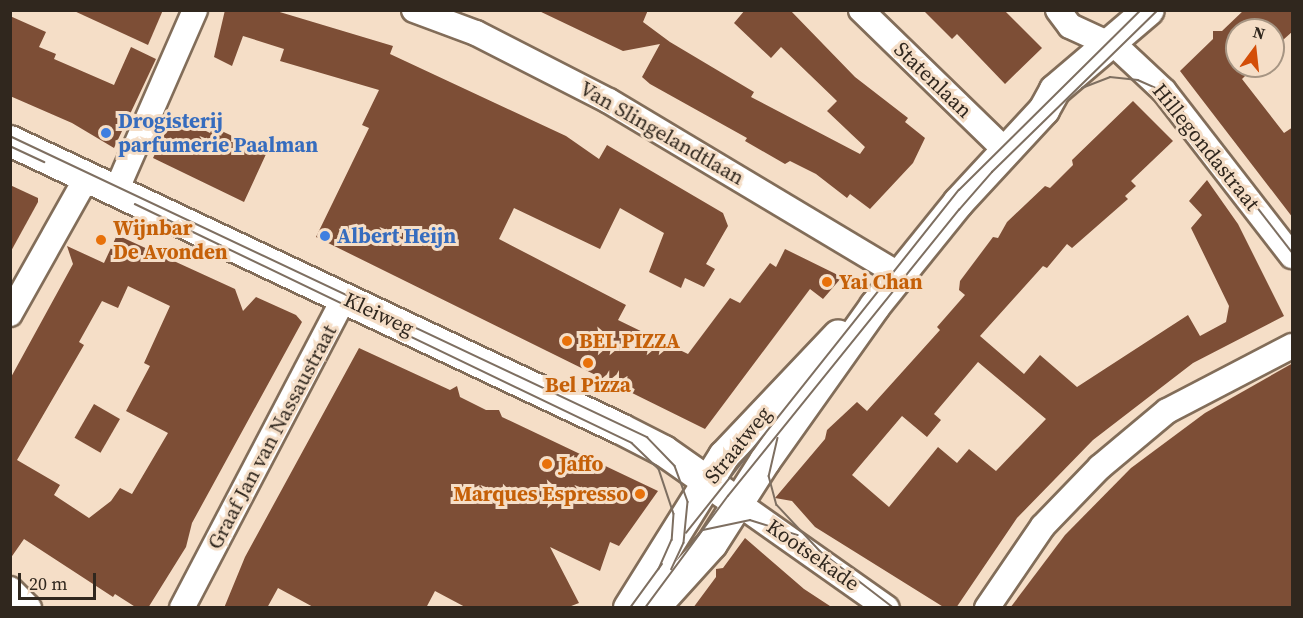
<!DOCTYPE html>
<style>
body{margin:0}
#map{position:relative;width:1303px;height:618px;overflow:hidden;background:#f5dec7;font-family:"Source Serif 4",serif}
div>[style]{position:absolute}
.building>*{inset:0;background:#7d4e36;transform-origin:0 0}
.roads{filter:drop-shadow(2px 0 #826d59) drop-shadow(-2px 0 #826d59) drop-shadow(0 2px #826d59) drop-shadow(0 -2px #826d59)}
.minor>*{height:24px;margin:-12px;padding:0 12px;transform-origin:12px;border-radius:12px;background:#fff}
.tertiary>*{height:30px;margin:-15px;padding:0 15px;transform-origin:15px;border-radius:15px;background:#fff}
.tram>*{height:1.5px;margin:-0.75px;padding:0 0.75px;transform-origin:0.75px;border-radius:0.75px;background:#7e6f61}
.dots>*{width:16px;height:16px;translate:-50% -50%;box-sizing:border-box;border:3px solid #f5dec7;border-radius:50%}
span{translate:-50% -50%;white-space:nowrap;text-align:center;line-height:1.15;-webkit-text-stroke:6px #f5dec7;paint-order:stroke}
.street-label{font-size:21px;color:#30271e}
.shop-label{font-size:21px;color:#366cbe;font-weight:700}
.left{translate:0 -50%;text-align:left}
.food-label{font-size:21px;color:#c56008;font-weight:700}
.right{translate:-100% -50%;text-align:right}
.frame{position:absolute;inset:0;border:12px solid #30271e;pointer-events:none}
.north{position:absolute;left:1225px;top:18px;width:60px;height:60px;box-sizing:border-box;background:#f5dec7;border:2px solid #a69583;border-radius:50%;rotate:15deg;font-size:16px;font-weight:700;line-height:24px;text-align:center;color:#30271e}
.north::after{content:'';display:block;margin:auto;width:21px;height:27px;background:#d34e08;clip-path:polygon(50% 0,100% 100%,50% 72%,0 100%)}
.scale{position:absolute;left:18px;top:573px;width:78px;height:27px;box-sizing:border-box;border:3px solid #30271e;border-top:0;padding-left:8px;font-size:18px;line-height:21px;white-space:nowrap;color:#30271e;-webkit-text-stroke:4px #f5dec7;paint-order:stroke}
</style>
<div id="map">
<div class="building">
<div style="clip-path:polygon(72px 10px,163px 10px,148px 45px)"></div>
<div style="clip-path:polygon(225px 10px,273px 10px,393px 46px,390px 54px,566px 136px,599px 159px,607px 145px,723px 213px,728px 226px,706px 264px,715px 269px,704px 287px,685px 278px,681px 288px,649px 272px,664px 233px,620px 208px,600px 249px,514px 208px,499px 239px,626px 305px,618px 320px,688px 354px,730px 298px,740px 303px,770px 263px,776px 267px,785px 249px,842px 277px,823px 299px,810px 289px,705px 429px,316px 237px,369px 128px,362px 125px,379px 90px,280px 61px,284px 49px,243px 36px,232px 66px,214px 57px)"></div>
<div style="clip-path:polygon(537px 10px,648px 10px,643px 22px,670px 42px,754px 92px,751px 97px,860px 154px,865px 147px,827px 111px,837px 101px,781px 47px,771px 58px,734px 23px,745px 10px,790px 10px,855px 77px,908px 118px,905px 122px,925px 138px,913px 163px,870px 209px,850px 194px,847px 198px,816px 174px,790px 161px,785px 164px,745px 141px,747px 138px,650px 84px,642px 77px,660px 44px,623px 51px)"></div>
<div style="clip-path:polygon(923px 10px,1004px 10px,1042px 48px,1005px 84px,957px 34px,952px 39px)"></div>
<div style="clip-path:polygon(1244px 10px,1293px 10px,1293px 31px,1273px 49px,1273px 30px,1237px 30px,1237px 66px,1255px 66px,1242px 79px,1284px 133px,1293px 127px,1293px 218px,1180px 71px,1213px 39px,1213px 31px,1222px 31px)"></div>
<div style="clip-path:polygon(10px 16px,46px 32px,39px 47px,56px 54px,54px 59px,114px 85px,131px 47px,156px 59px,114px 148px,72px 123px,10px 96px)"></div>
<div style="clip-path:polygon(evenodd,1133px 101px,1173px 141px,1131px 181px,1136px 186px,1125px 196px,1128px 199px,1072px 248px,1067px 244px,1047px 268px,1043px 266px,980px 336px,1024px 374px,1040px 355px,1077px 387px,1188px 315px,1200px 336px,1226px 322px,1229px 306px,1191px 228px,1202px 215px,1189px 201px,1207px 180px,1238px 224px,1284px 316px,1193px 363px,1093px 440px,1017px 518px,956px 608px,945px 608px,815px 527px,792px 501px,775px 498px,825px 439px,827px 430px,857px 402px,867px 411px,940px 330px,937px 327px,965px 295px,959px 290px,960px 281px,993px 237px,998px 238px,1007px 222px,1045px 186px,1050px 188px,1073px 165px,1072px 160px,1133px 101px,978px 362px,1046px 419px,996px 471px,969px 449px,957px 463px,938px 447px,889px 507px,852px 475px,902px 416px,927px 437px,941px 420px,934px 414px,978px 362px)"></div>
<div style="clip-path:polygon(174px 115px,210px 133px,213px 127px,267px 152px,244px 202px,153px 158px)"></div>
<div style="clip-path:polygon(10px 185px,38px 198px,38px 202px,10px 253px)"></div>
<div style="clip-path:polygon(evenodd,117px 235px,235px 289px,243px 311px,256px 297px,296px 315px,302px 322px,192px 523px,186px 547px,148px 608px,137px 608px,115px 594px,113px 597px,24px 539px,10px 559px,10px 379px,73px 264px,67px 246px,104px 263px,117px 235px,128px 286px,170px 306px,144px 363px,150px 366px,126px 411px,168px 433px,132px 494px,120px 488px,111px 501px,89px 518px,54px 495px,60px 485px,17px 460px,84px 345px,79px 342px,102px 301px,118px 308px,128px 286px)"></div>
<div style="clip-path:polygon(359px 348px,450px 390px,457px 386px,460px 397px,486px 410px,499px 410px,502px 417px,658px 491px,619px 546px,610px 542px,600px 571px,550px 547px,579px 603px,566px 608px,467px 608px,435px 591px,426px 608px,315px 608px,278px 588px,267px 608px,224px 608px,245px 557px)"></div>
<div style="clip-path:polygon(1293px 363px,1293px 608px,1010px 608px,1065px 535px,1131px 468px,1205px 413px)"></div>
<div style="left:94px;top:404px;width:30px;height:39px;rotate:30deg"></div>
<div style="clip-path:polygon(745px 538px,804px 589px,833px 608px,693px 608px,716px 577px,716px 569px,723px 568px)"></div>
</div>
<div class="roads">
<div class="minor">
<div style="left:414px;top:10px;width:66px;rotate:20.4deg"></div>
<div style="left:476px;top:33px;width:149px;rotate:27.1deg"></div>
<div style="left:609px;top:101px;width:339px;rotate:30.9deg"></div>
<div style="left:861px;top:10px;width:201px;rotate:44.2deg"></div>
<div style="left:1058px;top:10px;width:20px;rotate:53deg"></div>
<div style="left:1070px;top:26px;width:53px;rotate:24.6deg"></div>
<div style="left:1118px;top:48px;width:63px;rotate:43.1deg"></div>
<div style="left:1164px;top:91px;width:209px;rotate:52.2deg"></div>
<div style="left:116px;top:191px;width:197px;rotate:-66.4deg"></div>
<div style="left:10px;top:314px;width:157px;rotate:-60.7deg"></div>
<div style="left:738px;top:503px;width:182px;rotate:35.2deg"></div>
<div style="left:10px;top:589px;width:27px;rotate:45deg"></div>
<div style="left:182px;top:608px;width:350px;rotate:-62.4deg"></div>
<div style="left:987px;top:608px;width:99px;rotate:-55.7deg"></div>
<div style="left:1043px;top:526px;width:82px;rotate:-46deg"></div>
<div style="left:1100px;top:467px;width:87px;rotate:-39.9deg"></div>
<div style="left:1167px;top:411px;width:141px;rotate:-27.5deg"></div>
</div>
<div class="tertiary">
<div style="left:10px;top:141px;width:675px;rotate:25.24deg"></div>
<div style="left:621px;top:429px;width:48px;rotate:27.1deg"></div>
<div style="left:664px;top:451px;width:90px;rotate:35.1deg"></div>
<div style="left:629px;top:608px;width:179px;rotate:-58deg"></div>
<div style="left:724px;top:456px;width:166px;rotate:-46.5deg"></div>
<div style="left:654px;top:608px;width:86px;rotate:-47.8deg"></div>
<div style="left:712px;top:544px;width:98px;rotate:-57.4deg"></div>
<div style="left:765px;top:461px;width:190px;rotate:-54.6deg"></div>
<div style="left:875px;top:306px;width:132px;rotate:-51.1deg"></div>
<div style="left:958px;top:203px;width:127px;rotate:-47.2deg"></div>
<div style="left:1044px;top:110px;width:23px;rotate:-61deg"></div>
<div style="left:1055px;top:90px;width:123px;rotate:-40.4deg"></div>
</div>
</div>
<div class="tram">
<div style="left:1082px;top:88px;width:30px;rotate:-21deg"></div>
<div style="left:1110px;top:77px;width:28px;rotate:6deg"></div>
<div style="left:1138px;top:80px;width:24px;rotate:24deg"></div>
<div style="left:1160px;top:90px;width:23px;rotate:40deg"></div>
<div style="left:1178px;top:105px;width:186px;rotate:52.2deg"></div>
<div style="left:10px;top:136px;width:705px;rotate:25.29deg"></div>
<div style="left:647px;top:437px;width:40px;rotate:46deg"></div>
<div style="left:675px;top:466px;width:38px;rotate:70deg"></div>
<div style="left:688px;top:502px;width:41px;rotate:95.6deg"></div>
<div style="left:684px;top:543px;width:29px;rotate:115deg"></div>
<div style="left:10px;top:146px;width:38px;rotate:25deg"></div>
<div style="left:135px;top:204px;width:551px;rotate:25.68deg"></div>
<div style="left:632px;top:443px;width:37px;rotate:44deg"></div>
<div style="left:659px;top:469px;width:47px;rotate:71.6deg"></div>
<div style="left:674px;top:514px;width:26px;rotate:94deg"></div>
<div style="left:672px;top:540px;width:32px;rotate:114deg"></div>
<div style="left:778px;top:438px;width:39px;rotate:103deg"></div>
<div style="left:769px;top:476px;width:30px;rotate:75deg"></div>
<div style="left:777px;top:505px;width:63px;rotate:46.9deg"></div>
<div style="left:820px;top:551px;width:93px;rotate:37.6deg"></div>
<div style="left:703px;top:530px;width:48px;rotate:-12deg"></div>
<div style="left:750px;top:520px;width:50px;rotate:17.4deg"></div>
<div style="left:686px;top:533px;width:438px;rotate:-51.5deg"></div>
<div style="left:959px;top:190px;width:256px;rotate:-44.7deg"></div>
<div style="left:630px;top:608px;width:54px;rotate:-54deg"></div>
<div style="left:645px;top:608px;width:139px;rotate:-53.5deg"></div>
<div style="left:728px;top:496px;width:368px;rotate:-51.1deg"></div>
<div style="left:959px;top:210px;width:50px;rotate:-49deg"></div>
<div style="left:992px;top:172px;width:232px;rotate:-44.3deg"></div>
</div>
<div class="dots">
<div style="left:106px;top:133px;background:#3f7fe0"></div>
<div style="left:325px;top:236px;background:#3f7fe0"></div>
<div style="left:101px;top:240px;background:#e8710a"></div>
<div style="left:827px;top:282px;background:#e8710a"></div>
<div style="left:567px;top:341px;background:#e8710a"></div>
<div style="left:588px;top:363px;background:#e8710a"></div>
<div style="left:547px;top:464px;background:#e8710a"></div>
<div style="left:640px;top:494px;background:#e8710a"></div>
</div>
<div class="street-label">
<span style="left:933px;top:80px;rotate:44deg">Statenlaan</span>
<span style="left:662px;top:133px;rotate:30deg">Van Slingelandtlaan</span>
<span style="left:1206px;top:147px;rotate:51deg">Hillegondastraat</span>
<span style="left:379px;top:314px;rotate:25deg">Kleiweg</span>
<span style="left:272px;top:437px;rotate:-62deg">Graaf Jan van Nassaustraat</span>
<span style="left:738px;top:445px;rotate:-51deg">Straatweg</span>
<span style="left:813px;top:555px;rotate:35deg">Kootsekade</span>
</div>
<div class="shop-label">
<span class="left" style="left:118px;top:133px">Drogisterij<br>parfumerie Paalman</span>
<span class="left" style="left:337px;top:236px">Albert Heijn</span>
</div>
<div class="food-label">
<span class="left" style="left:113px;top:240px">Wijnbar<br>De Avonden</span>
<span class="left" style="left:839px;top:282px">Yai Chan</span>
<span class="left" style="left:579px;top:341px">BEL PIZZA</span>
<span style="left:588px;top:385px">Bel Pizza</span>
<span class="left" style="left:559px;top:464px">Jaffo</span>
<span class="right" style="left:628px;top:494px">Marques Espresso</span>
</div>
<div class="frame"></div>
<div class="north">N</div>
<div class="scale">20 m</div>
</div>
